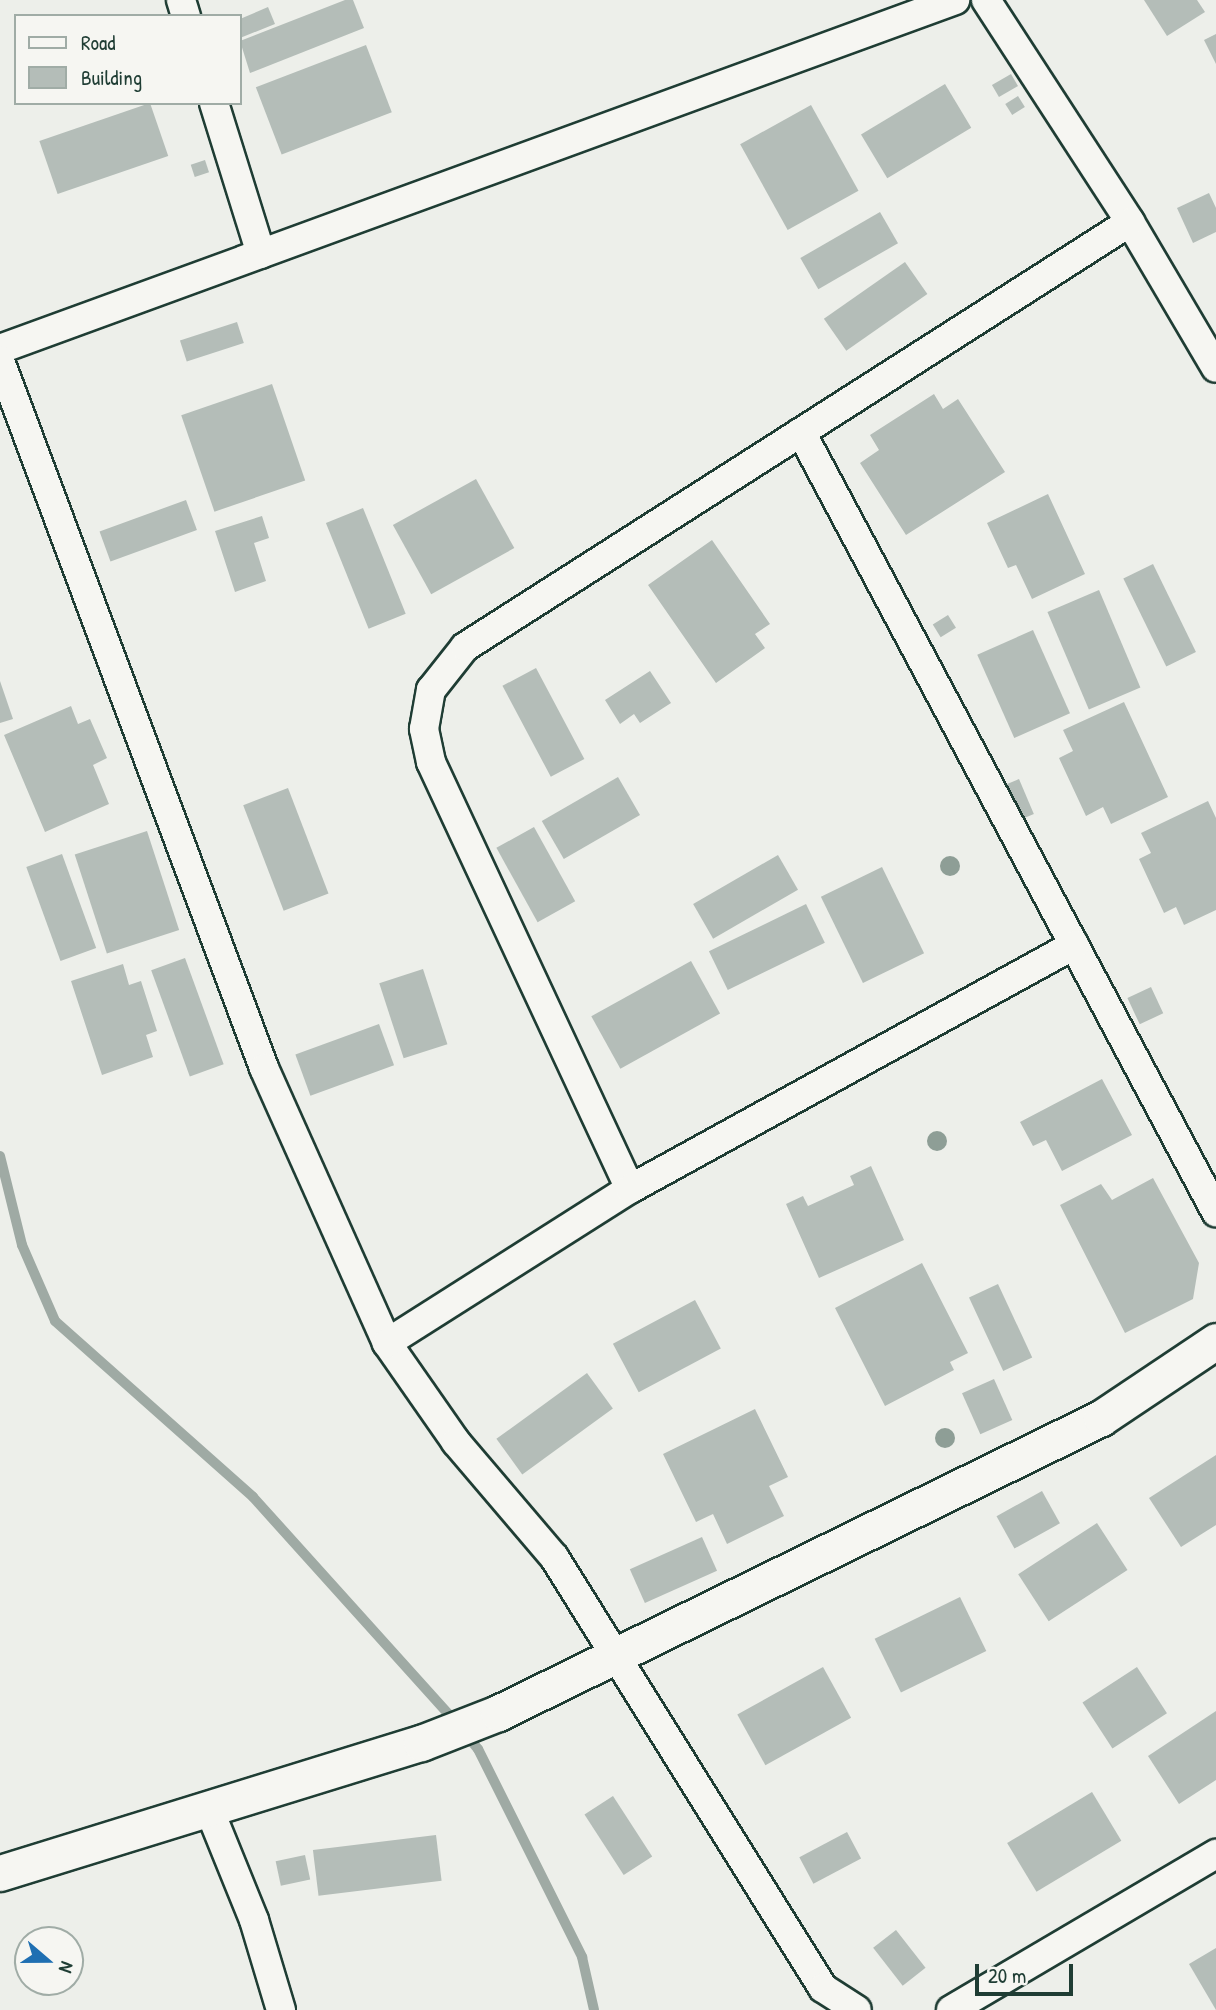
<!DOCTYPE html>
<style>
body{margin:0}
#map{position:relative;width:1216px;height:2010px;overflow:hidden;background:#edefea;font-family:"Patrick Hand",sans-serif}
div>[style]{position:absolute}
.stream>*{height:10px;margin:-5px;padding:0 5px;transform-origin:5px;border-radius:5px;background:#9faaa4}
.building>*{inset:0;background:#b4bdb8;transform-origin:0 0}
.roads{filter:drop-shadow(2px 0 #1f3d34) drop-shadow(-2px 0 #1f3d34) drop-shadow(0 2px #1f3d34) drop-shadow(0 -2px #1f3d34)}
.minor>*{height:28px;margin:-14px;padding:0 14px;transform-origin:14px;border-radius:14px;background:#f6f6f2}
.tertiary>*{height:35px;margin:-17.5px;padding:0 17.5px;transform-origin:17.5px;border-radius:17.5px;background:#f6f6f2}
.trees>*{width:20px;height:20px;margin:-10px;border-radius:50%;background:#8e9e96}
span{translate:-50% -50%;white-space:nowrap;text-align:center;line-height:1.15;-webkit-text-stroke:5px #f6f6f2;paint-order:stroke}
.legend{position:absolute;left:14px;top:14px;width:228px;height:91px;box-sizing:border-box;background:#f6f6f2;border:2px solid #a0aca6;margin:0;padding:9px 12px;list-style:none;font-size:21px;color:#1f3d34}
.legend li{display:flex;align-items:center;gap:14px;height:35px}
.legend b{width:35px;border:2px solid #a0aca6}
.north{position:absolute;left:14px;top:1926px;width:70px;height:70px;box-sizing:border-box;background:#f6f6f2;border:2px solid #a0aca6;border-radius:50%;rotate:110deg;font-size:19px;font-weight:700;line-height:28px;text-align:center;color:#1f3d34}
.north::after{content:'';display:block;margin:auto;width:24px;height:32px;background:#1f6fb2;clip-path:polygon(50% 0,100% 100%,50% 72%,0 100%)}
.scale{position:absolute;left:975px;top:1964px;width:98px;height:32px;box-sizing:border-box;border:4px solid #1f3d34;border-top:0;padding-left:9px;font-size:21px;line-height:24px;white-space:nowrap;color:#1f3d34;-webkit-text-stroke:5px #f6f6f2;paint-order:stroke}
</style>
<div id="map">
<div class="stream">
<div style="left:0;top:1156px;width:92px;rotate:76.1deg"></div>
<div style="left:22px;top:1245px;width:83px;rotate:66.5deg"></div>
<div style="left:55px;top:1321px;width:265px;rotate:41.6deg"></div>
<div style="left:253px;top:1497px;width:302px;rotate:48deg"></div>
<div style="left:465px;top:1733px;width:21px;rotate:51deg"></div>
<div style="left:478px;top:1749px;width:233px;rotate:63.4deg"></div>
<div style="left:582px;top:1957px;width:54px;rotate:77.2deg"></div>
</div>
<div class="building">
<div style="clip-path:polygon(345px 0,353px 0,364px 28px,250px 73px,240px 41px)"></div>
<div style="clip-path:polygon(1144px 0,1197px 0,1205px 12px,1167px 36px)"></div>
<div style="clip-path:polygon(268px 7px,275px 24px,240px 38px,240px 19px)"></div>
<div style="clip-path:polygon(1216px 34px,1216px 64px,1204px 40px)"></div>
<div style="left:366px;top:45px;width:72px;height:118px;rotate:69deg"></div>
<div style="left:1011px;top:74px;width:14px;height:22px;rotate:60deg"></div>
<div style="left:945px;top:84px;width:51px;height:98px;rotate:59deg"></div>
<div style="left:1018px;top:96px;width:13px;height:15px;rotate:58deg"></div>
<div style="left:150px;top:103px;width:56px;height:117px;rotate:71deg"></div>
<div style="left:811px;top:105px;width:98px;height:81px;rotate:61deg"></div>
<div style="left:205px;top:160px;width:13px;height:15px;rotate:72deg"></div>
<div style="clip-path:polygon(1209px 193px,1216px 208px,1216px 232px,1193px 243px,1177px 208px)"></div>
<div style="left:880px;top:212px;width:36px;height:92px;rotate:60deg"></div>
<div style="left:905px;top:262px;width:39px;height:99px;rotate:55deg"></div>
<div style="left:237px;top:322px;width:22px;height:60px;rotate:72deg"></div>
<div style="left:272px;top:384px;width:102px;height:96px;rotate:71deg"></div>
<div style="clip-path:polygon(934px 394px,943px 409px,958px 399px,1005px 472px,906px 535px,860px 463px,879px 450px,870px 435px)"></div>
<div style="left:476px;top:479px;width:79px;height:95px;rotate:61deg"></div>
<div style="clip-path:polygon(1048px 494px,1085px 574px,1032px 599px,1016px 565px,1008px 568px,987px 523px)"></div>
<div style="left:186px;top:500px;width:32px;height:92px;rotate:70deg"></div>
<div style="left:363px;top:508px;width:114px;height:40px;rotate:68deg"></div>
<div style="clip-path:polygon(262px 516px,269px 538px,254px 543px,266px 581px,235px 592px,215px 531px)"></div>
<div style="clip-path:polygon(712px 540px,770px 624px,755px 634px,765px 648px,716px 683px,648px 585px)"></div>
<div style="left:1153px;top:564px;width:98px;height:33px;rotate:64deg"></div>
<div style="left:1099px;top:590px;width:106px;height:56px;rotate:67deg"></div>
<div style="left:948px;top:615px;width:15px;height:18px;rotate:58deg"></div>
<div style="left:1033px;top:630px;width:91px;height:61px;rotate:66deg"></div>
<div style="left:536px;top:668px;width:103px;height:38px;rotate:62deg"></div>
<div style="clip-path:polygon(650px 671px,671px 703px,640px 723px,634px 714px,620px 724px,605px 700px)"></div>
<div style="clip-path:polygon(0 681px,13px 719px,0 723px)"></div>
<div style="clip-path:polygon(1124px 702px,1168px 797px,1111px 824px,1103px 807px,1086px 816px,1059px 758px,1073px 751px,1063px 730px)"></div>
<div style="clip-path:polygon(71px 706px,78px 724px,90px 719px,107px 758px,93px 765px,109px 804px,45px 832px,4px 735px)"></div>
<div style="left:618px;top:777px;width:44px;height:88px;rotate:60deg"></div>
<div style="left:1019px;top:779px;width:38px;height:20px;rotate:67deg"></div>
<div style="left:288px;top:788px;width:113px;height:48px;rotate:69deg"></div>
<div style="clip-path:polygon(1208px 801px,1216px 818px,1216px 910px,1184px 925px,1176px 907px,1164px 913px,1139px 859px,1151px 853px,1141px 833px)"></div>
<div style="left:534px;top:827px;width:85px;height:43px;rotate:61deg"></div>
<div style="left:147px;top:831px;width:104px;height:76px;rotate:72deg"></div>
<div style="left:62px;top:854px;width:100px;height:38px;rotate:70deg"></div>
<div style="left:778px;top:855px;width:40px;height:98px;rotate:60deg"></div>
<div style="left:882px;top:867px;width:96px;height:68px;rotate:64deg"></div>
<div style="left:806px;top:904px;width:43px;height:108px;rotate:64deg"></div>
<div style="left:185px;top:958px;width:113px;height:36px;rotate:70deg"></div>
<div style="left:691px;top:961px;width:60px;height:114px;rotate:61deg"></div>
<div style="clip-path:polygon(123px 964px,129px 985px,141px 981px,157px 1031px,146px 1035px,153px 1057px,102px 1075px,71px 981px)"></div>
<div style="left:423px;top:969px;width:79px;height:46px;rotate:72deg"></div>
<div style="left:1151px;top:987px;width:29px;height:26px;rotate:65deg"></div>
<div style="left:379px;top:1024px;width:44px;height:89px;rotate:70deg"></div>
<div style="clip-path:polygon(1102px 1079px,1132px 1135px,1062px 1171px,1046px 1140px,1033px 1146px,1020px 1122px)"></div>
<div style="clip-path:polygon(871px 1166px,904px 1240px,819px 1278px,786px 1204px,803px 1196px,808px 1206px,854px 1185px,850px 1176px)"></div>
<div style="clip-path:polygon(1153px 1178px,1199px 1263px,1193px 1299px,1125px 1333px,1060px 1205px,1101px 1184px,1112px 1200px)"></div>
<div style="clip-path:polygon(922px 1263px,968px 1353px,950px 1362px,954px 1370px,885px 1406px,835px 1308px)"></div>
<div style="left:998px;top:1284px;width:81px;height:32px;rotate:65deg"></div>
<div style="left:695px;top:1300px;width:55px;height:93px;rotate:62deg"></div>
<div style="left:587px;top:1373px;width:44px;height:112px;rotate:54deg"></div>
<div style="left:994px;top:1379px;width:45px;height:35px;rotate:66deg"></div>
<div style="clip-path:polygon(755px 1409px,788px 1477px,769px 1486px,784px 1516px,727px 1544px,713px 1514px,696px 1522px,663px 1454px)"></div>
<div style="clip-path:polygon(1216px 1455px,1216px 1525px,1181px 1547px,1149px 1498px)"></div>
<div style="left:1042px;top:1491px;width:37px;height:52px;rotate:61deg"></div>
<div style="left:1097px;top:1523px;width:56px;height:94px;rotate:57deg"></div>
<div style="left:702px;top:1537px;width:37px;height:79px;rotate:66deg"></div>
<div style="left:960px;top:1597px;width:60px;height:95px;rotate:64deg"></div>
<div style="left:823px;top:1667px;width:58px;height:98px;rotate:61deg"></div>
<div style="left:1137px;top:1667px;width:55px;height:65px;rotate:57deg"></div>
<div style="clip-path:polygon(1216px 1711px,1216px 1780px,1179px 1804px,1148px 1756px)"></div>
<div style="left:1092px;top:1792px;width:57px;height:99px;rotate:59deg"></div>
<div style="left:613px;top:1796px;width:72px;height:34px;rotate:57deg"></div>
<div style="left:847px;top:1832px;width:30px;height:54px;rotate:62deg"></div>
<div style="left:436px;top:1835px;width:46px;height:124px;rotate:83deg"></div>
<div style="left:305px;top:1855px;width:25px;height:30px;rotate:78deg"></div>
<div style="left:896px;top:1930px;width:48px;height:29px;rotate:52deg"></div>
<div style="clip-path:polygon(1216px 1948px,1216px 2010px,1189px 1964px)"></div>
</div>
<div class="roads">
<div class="minor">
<div style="left:181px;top:0;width:17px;rotate:73deg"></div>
<div style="left:986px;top:0;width:265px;rotate:57deg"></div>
<div style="left:1130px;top:222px;width:169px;rotate:59.5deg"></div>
<div style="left:214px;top:103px;width:158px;rotate:72.7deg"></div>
<div style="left:0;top:349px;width:1017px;rotate:-20.07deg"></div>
<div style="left:0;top:361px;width:755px;rotate:69.52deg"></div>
<div style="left:264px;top:1068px;width:301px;rotate:65.9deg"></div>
<div style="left:387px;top:1343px;width:121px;rotate:55.1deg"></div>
<div style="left:456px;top:1442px;width:151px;rotate:49.6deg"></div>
<div style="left:554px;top:1557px;width:508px;rotate:58.03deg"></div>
<div style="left:823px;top:1988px;width:40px;rotate:32.9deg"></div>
<div style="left:801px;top:432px;width:884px;rotate:61.98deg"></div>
<div style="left:630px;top:1189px;width:471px;rotate:-115deg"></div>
<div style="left:431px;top:762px;width:34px;rotate:-102deg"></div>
<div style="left:424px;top:729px;width:40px;rotate:-80deg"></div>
<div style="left:431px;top:690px;width:55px;rotate:-51.7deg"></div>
<div style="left:465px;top:647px;width:789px;rotate:-32.58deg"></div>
<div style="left:387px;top:1343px;width:288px;rotate:-32.4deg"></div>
<div style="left:630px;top:1189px;width:507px;rotate:-28.79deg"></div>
<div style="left:209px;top:1809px;width:120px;rotate:67.9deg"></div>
<div style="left:254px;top:1920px;width:94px;rotate:73.3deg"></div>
<div style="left:951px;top:2010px;width:308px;rotate:-30.5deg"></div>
</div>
<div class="tertiary">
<div style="left:0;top:1873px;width:441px;rotate:-17.2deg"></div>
<div style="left:421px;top:1743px;width:83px;rotate:-21.3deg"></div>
<div style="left:498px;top:1713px;width:671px;rotate:-26.07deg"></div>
<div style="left:1101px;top:1418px;width:138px;rotate:-33.8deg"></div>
</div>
</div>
<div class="trees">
<div style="left:950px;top:866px"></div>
<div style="left:937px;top:1141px"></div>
<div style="left:945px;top:1438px"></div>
</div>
<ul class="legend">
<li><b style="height:9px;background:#f6f6f2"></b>Road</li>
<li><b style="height:19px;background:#b4bdb8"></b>Building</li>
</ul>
<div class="north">N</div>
<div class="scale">20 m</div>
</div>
